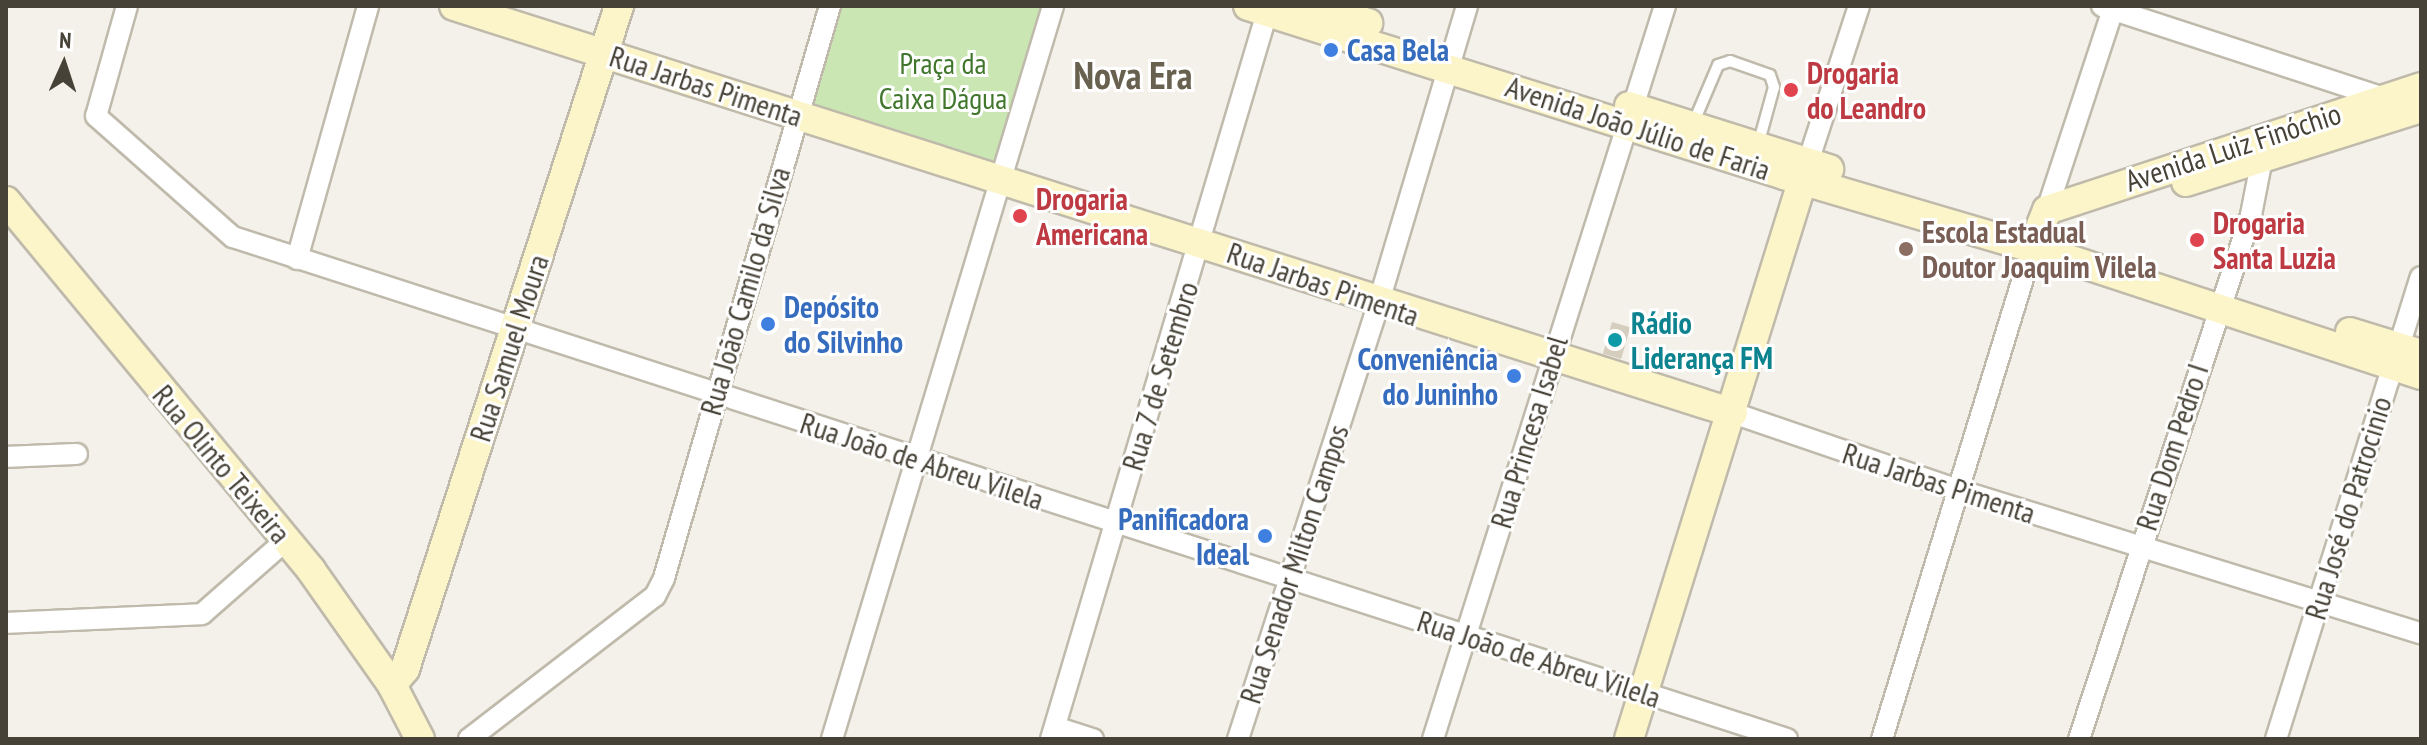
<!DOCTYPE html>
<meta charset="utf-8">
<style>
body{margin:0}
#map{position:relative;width:2427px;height:745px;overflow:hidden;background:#f3f1e9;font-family:"PT Sans Narrow",sans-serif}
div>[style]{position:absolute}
.green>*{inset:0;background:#cae6b3}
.building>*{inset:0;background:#d5cebe;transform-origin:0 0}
.roads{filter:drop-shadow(2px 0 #bfbaab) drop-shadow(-2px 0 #bfbaab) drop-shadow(0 2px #bfbaab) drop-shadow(0 -2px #bfbaab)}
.lane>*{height:10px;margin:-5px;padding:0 5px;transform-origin:5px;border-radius:5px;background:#fff}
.street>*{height:20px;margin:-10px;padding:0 10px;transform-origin:10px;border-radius:10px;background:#fff}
.secondary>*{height:28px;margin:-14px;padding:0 14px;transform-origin:14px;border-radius:14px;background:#fcf5ca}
.dots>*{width:22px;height:22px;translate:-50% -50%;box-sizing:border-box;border:4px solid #fff;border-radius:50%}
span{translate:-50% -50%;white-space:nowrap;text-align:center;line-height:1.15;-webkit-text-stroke:6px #fff;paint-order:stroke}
.shop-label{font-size:30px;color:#366cbe;font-weight:700}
.left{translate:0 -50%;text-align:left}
.right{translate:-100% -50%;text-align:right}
.park-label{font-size:30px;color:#41762d}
.health-label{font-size:30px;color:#be3a42;font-weight:700}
.street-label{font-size:30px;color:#474237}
.education-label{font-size:30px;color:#785e54;font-weight:700}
.culture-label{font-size:30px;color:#0d838f;font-weight:700}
.district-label{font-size:38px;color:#69614f;font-weight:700}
.frame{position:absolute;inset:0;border:8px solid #474237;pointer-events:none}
.north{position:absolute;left:24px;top:24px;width:80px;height:80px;-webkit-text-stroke:6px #fff;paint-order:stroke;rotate:3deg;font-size:22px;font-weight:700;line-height:32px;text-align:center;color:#474237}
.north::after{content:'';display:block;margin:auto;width:28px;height:36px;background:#474237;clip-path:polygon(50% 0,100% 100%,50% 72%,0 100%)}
</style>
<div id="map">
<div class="green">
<div style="clip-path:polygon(836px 6px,1046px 6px,992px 176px,804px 111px)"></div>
</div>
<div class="building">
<div style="left:1612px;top:322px;width:19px;height:33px;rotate:16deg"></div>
</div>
<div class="roads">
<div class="lane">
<div style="left:1693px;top:124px;width:64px;rotate:-67deg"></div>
<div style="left:1718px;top:65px;width:13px;rotate:-18deg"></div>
<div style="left:1730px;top:61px;width:42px;rotate:19.3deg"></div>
<div style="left:1770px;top:75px;width:13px;rotate:72deg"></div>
<div style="left:1774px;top:87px;width:60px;rotate:105.4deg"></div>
</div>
<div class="street">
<div style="left:127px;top:6px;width:114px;rotate:105.7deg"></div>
<div style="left:96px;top:116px;width:183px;rotate:41.5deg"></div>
<div style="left:233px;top:237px;width:1633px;rotate:17.9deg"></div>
<div style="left:2102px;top:6px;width:297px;rotate:18.1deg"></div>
<div style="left:1808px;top:162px;width:164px;rotate:-71.9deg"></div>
<div style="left:2047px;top:210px;width:215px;rotate:-71.8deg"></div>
<div style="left:297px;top:259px;width:263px;rotate:-74.3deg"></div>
<div style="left:1733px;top:413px;width:238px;rotate:18.9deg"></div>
<div style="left:1958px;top:490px;width:485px;rotate:17.2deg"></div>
<div style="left:6px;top:457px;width:71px;rotate:-2.4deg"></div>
<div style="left:6px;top:623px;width:196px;rotate:-2.6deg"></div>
<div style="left:202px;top:614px;width:111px;rotate:-41.3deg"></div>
<div style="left:1055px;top:727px;width:40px;rotate:18deg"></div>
<div style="left:469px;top:739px;width:235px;rotate:-37.6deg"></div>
<div style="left:655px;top:596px;width:20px;rotate:-63deg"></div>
<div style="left:664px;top:578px;width:596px;rotate:-73.82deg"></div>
<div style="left:832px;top:739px;width:766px;rotate:-73.22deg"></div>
<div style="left:1051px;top:739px;width:765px;rotate:-73.44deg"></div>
<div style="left:1238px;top:739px;width:442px;rotate:-72.1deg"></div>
<div style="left:1374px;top:318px;width:326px;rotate:-73.4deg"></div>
<div style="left:1433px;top:739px;width:769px;rotate:-72.44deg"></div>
<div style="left:1882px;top:739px;width:512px;rotate:-72.98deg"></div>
<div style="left:2079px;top:739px;width:552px;rotate:-71.83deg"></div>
<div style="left:2251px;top:215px;width:68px;rotate:-79deg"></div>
<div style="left:2276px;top:739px;width:484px;rotate:-72.6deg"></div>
</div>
<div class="secondary">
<div style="left:454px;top:6px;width:1342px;rotate:17.65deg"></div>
<div style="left:1248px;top:6px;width:562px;rotate:17.5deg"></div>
<div style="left:1784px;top:175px;width:255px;rotate:16.4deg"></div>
<div style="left:1315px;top:6px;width:56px;rotate:17.8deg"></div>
<div style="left:1629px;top:106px;width:210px;rotate:17.5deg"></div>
<div style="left:2186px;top:182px;width:246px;rotate:-17.5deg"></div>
<div style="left:6px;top:201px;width:479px;rotate:50.4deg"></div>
<div style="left:311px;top:570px;width:141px;rotate:54.8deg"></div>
<div style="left:392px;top:685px;width:61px;rotate:62.6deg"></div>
<div style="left:2041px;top:225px;width:16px;rotate:-68deg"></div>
<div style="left:2047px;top:210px;width:394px;rotate:-18.2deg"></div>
<div style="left:2041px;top:250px;width:400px;rotate:18.2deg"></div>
<div style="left:2350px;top:332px;width:74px;rotate:17.2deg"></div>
<div style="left:392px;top:685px;width:21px;rotate:-51deg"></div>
<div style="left:405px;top:669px;width:697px;rotate:-72.11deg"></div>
<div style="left:1629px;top:739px;width:603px;rotate:-72.74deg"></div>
</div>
</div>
<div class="dots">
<div style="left:1331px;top:50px;background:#3f7fe0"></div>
<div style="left:1791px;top:90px;background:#e0444e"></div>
<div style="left:1020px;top:216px;background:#e0444e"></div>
<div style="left:2197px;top:240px;background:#e0444e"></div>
<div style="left:1906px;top:249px;background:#8d6e63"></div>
<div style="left:768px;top:324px;background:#3f7fe0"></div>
<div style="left:1615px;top:340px;background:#0f9aa8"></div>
<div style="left:1514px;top:376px;background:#3f7fe0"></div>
<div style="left:1265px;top:536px;background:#3f7fe0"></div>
</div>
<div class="shop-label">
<span class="left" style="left:1347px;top:50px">Casa Bela</span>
<span class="left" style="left:784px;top:324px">Depósito<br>do Silvinho</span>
<span class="right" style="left:1498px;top:376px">Conveniência<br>do Juninho</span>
<span class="right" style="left:1249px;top:536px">Panificadora<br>Ideal</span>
</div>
<div class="park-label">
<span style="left:943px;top:80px">Praça da<br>Caixa Dágua</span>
</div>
<div class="health-label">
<span class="left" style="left:1807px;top:90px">Drogaria<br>do Leandro</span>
<span class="left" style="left:1036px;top:216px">Drogaria<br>Americana</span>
<span class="left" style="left:2213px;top:240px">Drogaria<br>Santa Luzia</span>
</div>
<div class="street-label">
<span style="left:706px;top:86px;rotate:18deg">Rua Jarbas Pimenta</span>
<span style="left:1638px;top:128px;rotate:18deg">Avenida João Júlio de Faria</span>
<span style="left:2233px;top:147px;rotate:-18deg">Avenida Luiz Finóchio</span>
<span style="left:1323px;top:284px;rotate:19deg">Rua Jarbas Pimenta</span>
<span style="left:745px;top:291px;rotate:-74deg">Rua João Camilo da Silva</span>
<span style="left:509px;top:348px;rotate:-72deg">Rua Samuel Moura</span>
<span style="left:1160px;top:376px;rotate:-73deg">Rua 7 de Setembro</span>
<span style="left:1529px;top:432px;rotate:-73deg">Rua Princesa Isabel</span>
<span style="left:2172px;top:447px;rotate:-72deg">Rua Dom Pedro I</span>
<span style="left:922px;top:461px;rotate:18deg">Rua João de Abreu Vilela</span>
<span style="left:222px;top:464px;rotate:50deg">Rua Olinto Teixeira</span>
<span style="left:1939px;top:483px;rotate:18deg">Rua Jarbas Pimenta</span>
<span style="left:2348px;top:508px;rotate:-73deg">Rua José do Patrocinio</span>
<span style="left:1294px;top:564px;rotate:-72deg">Rua Senador Milton Campos</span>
<span style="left:1539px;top:659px;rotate:18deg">Rua João de Abreu Vilela</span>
</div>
<div class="education-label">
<span class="left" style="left:1922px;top:249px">Escola Estadual<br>Doutor Joaquim Vilela</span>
</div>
<div class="culture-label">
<span class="left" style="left:1631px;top:340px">Rádio<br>Liderança FM</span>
</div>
<div class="district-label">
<span style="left:1133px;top:75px">Nova Era</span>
</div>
<div class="frame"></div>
<div class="north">N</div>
</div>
